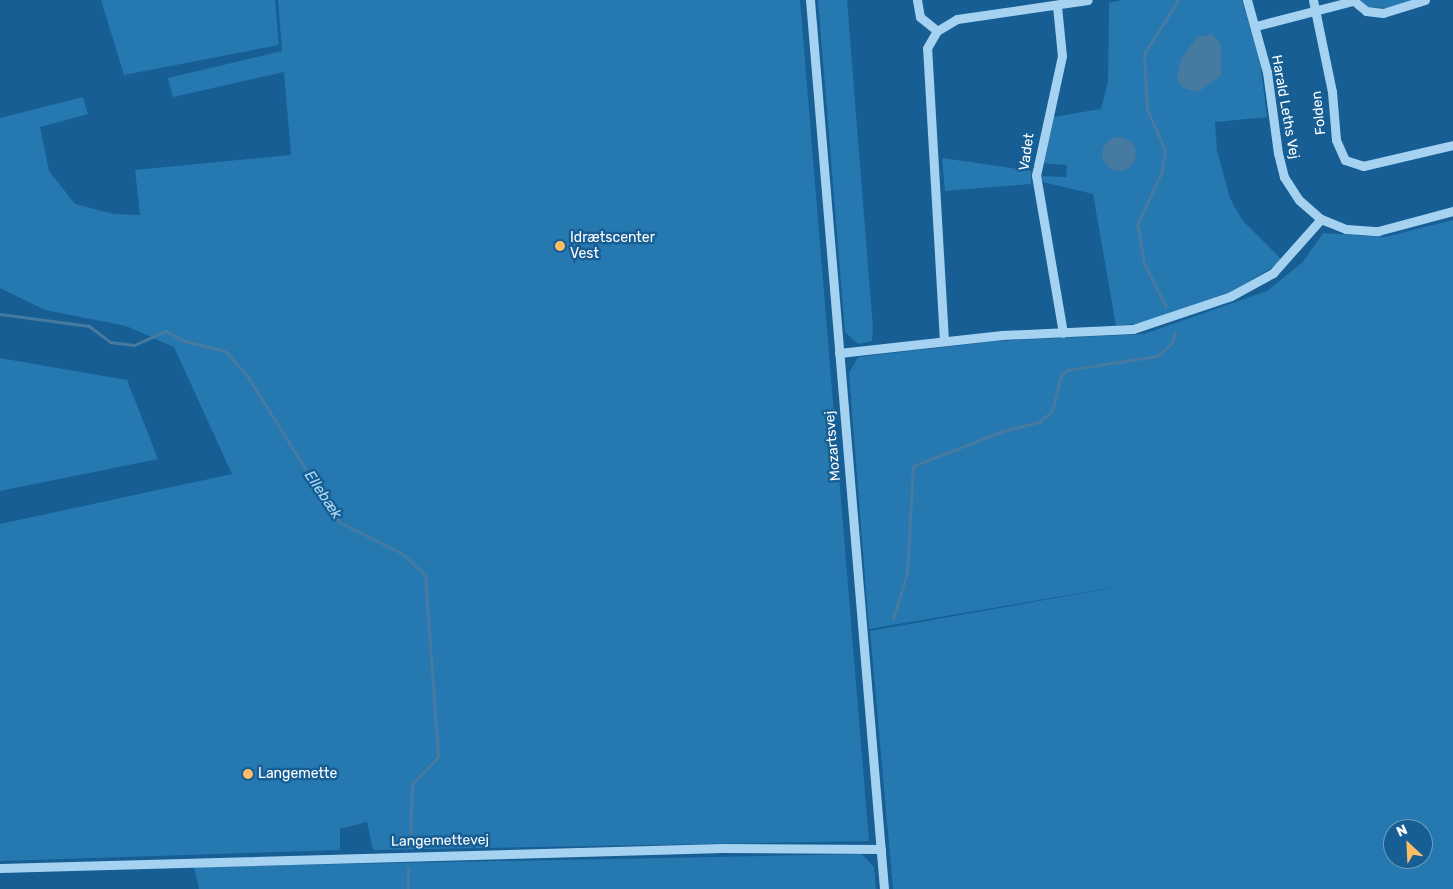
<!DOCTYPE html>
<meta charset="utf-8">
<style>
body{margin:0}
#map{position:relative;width:1453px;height:889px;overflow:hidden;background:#165e94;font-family:Rubik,sans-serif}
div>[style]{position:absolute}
.green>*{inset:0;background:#2578b0}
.water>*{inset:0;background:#467aa0}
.round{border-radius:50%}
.stream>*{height:3px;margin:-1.5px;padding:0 1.5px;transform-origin:1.5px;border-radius:1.5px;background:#467aa0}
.minor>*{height:9px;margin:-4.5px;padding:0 4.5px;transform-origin:4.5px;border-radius:4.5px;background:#a6d2f1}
.dots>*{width:14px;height:14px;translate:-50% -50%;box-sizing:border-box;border:2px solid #165e94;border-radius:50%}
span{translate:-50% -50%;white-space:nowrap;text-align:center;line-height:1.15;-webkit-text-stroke:5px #165e94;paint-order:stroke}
.street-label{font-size:14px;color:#fff}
.poi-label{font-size:14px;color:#fff}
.left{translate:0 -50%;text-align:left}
.water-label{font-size:15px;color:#b2dcf8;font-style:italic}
.north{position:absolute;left:1383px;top:819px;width:50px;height:50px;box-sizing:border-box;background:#165e94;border:1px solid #739ebf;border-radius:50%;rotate:335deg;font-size:14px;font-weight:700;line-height:20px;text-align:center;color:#fff}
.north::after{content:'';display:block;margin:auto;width:18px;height:22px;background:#ffbd66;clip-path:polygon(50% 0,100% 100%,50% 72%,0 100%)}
</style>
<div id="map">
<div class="green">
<div style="clip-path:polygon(101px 0,275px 0,279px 45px,124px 75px)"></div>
<div style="clip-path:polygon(278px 0,800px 0,869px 841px,373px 850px,367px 822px,340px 829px,340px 850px,0 861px,0 524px,232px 474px,174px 347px,126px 326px,45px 310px,0 288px,0 118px,83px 97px,88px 114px,40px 127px,49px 171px,75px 204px,114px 214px,140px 215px,135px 170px,291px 155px,284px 72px,173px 97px,168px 78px,282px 51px)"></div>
<div style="clip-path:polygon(818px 0,847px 0,873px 329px,872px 341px,858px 344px,845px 332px)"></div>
<div style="clip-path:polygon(1122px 0,1242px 0,1260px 62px,1267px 117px,1215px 122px,1217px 151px,1230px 198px,1242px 220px,1283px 261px,1233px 291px,1140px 323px,1116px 326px,1093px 194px,1043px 182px,1041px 176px,1066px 177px,1067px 165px,1041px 163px,1053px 117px,1101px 109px,1108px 82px,1109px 3px)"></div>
<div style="clip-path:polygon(1361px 0,1414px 0,1386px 8px,1367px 7px)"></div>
<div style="clip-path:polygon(942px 158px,1031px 171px,1031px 184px,945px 191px)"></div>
<div style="clip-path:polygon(evenodd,1453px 220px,1453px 889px,893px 889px,870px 631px,1145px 582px,869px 629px,849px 373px,858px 357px,997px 341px,1144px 334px,1267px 291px,1303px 262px,1323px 233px,1385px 237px,1453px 220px,1393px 829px,1423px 829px,1423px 859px,1393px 859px,1393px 829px)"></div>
<div style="clip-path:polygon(0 358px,127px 380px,158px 459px,0 491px)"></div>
<div style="clip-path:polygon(862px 854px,874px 867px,876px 889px,199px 889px,194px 867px)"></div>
</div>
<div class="water">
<div style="clip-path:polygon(1212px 34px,1221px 44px,1221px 76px,1198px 92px,1183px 88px,1177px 79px,1181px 59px,1197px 37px)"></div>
<div class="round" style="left:1102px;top:137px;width:34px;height:34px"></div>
</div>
<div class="stream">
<div style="left:1166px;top:307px;width:49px;rotate:-116.6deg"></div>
<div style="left:1144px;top:263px;width:39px;rotate:-100deg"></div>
<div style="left:1137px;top:225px;width:57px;rotate:-65.2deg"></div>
<div style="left:1161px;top:173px;width:23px;rotate:-80deg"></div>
<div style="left:1165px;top:150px;width:45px;rotate:-113.7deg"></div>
<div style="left:1147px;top:109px;width:55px;rotate:-93.1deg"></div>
<div style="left:1144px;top:54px;width:64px;rotate:-57.8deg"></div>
<div style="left:0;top:314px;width:90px;rotate:7.7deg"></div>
<div style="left:89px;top:326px;width:26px;rotate:37deg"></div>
<div style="left:110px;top:342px;width:24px;rotate:7deg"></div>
<div style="left:134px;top:345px;width:35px;rotate:-24deg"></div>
<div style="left:166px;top:331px;width:21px;rotate:29deg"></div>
<div style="left:184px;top:341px;width:42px;rotate:13.7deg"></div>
<div style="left:225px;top:351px;width:31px;rotate:48deg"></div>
<div style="left:246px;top:374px;width:175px;rotate:57.9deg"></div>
<div style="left:339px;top:522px;width:72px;rotate:26.6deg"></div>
<div style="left:403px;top:554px;width:30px;rotate:44deg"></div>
<div style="left:425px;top:575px;width:182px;rotate:85.9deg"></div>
<div style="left:438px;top:757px;width:37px;rotate:134deg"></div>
<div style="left:412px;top:784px;width:61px;rotate:91.9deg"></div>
<div style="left:893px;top:619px;width:48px;rotate:-73.1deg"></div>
<div style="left:907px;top:573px;width:107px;rotate:-86.8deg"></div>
<div style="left:913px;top:466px;width:97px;rotate:-21.3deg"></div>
<div style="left:1003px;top:431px;width:37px;rotate:-14deg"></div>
<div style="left:1039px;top:422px;width:17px;rotate:-40deg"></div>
<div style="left:1052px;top:411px;width:36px;rotate:-76deg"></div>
<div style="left:1061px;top:376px;width:8px;rotate:-45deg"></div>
<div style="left:1067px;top:370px;width:91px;rotate:-8.8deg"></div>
<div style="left:1157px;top:356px;width:18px;rotate:-41deg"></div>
<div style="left:1171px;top:344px;width:12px;rotate:-70deg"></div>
<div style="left:408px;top:889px;width:22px;rotate:-90deg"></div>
</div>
<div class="minor">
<div style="left:810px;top:0;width:892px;rotate:85.24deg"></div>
<div style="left:917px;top:0;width:17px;rotate:80deg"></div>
<div style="left:920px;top:17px;width:22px;rotate:39deg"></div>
<div style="left:1247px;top:0;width:75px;rotate:74.5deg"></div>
<div style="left:1267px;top:72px;width:82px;rotate:82.3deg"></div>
<div style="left:1278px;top:153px;width:25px;rotate:76deg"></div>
<div style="left:1284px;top:177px;width:27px;rotate:57deg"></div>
<div style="left:1299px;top:200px;width:29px;rotate:41deg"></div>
<div style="left:1321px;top:219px;width:27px;rotate:22deg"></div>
<div style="left:1346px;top:229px;width:32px;rotate:4deg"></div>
<div style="left:1378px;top:231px;width:78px;rotate:-14.9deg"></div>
<div style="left:1313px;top:0;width:94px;rotate:78.3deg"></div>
<div style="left:1332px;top:92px;width:48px;rotate:85.2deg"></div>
<div style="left:1336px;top:140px;width:22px;rotate:66deg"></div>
<div style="left:1345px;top:160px;width:19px;rotate:18deg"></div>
<div style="left:1363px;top:166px;width:92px;rotate:-13.1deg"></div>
<div style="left:1353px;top:0;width:17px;rotate:40deg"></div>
<div style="left:1366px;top:11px;width:17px;rotate:7deg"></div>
<div style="left:1383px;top:13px;width:44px;rotate:-17.2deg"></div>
<div style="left:1057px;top:6px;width:50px;rotate:84.3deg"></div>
<div style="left:1062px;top:56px;width:122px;rotate:102.3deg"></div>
<div style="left:1036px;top:175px;width:160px;rotate:80.3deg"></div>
<div style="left:1256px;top:26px;width:100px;rotate:-14.5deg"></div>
<div style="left:944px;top:341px;width:293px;rotate:-93.3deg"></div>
<div style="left:927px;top:48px;width:20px;rotate:-60deg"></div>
<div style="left:937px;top:31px;width:23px;rotate:-31deg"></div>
<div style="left:957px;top:19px;width:132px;rotate:-8.3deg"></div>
<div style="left:839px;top:353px;width:164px;rotate:-6.3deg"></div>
<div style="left:1002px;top:335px;width:131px;rotate:-2.6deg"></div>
<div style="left:1133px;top:329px;width:103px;rotate:-18.6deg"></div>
<div style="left:1231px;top:296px;width:48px;rotate:-28.7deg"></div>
<div style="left:1273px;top:273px;width:72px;rotate:-48.4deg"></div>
<div style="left:0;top:868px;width:723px;rotate:-1.58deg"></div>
<div style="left:723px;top:848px;width:158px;rotate:0.4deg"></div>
</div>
<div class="dots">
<div style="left:560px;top:246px;background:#ffbd66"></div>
<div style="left:248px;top:774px;background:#ffbd66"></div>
</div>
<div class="street-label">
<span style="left:1285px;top:107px;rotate:80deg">Harald Leths Vej</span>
<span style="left:1319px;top:113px;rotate:-96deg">Folden</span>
<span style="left:1027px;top:152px;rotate:-82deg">Vadet</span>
<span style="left:833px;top:446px;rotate:-95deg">Mozartsvej</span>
<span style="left:440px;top:841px;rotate:-1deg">Langemettevej</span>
</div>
<div class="poi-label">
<span class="left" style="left:570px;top:246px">Idrætscenter<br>Vest</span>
<span class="left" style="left:258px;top:774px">Langemette</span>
</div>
<div class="water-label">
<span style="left:323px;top:495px;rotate:56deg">Ellebæk</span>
</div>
<div class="north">N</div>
</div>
